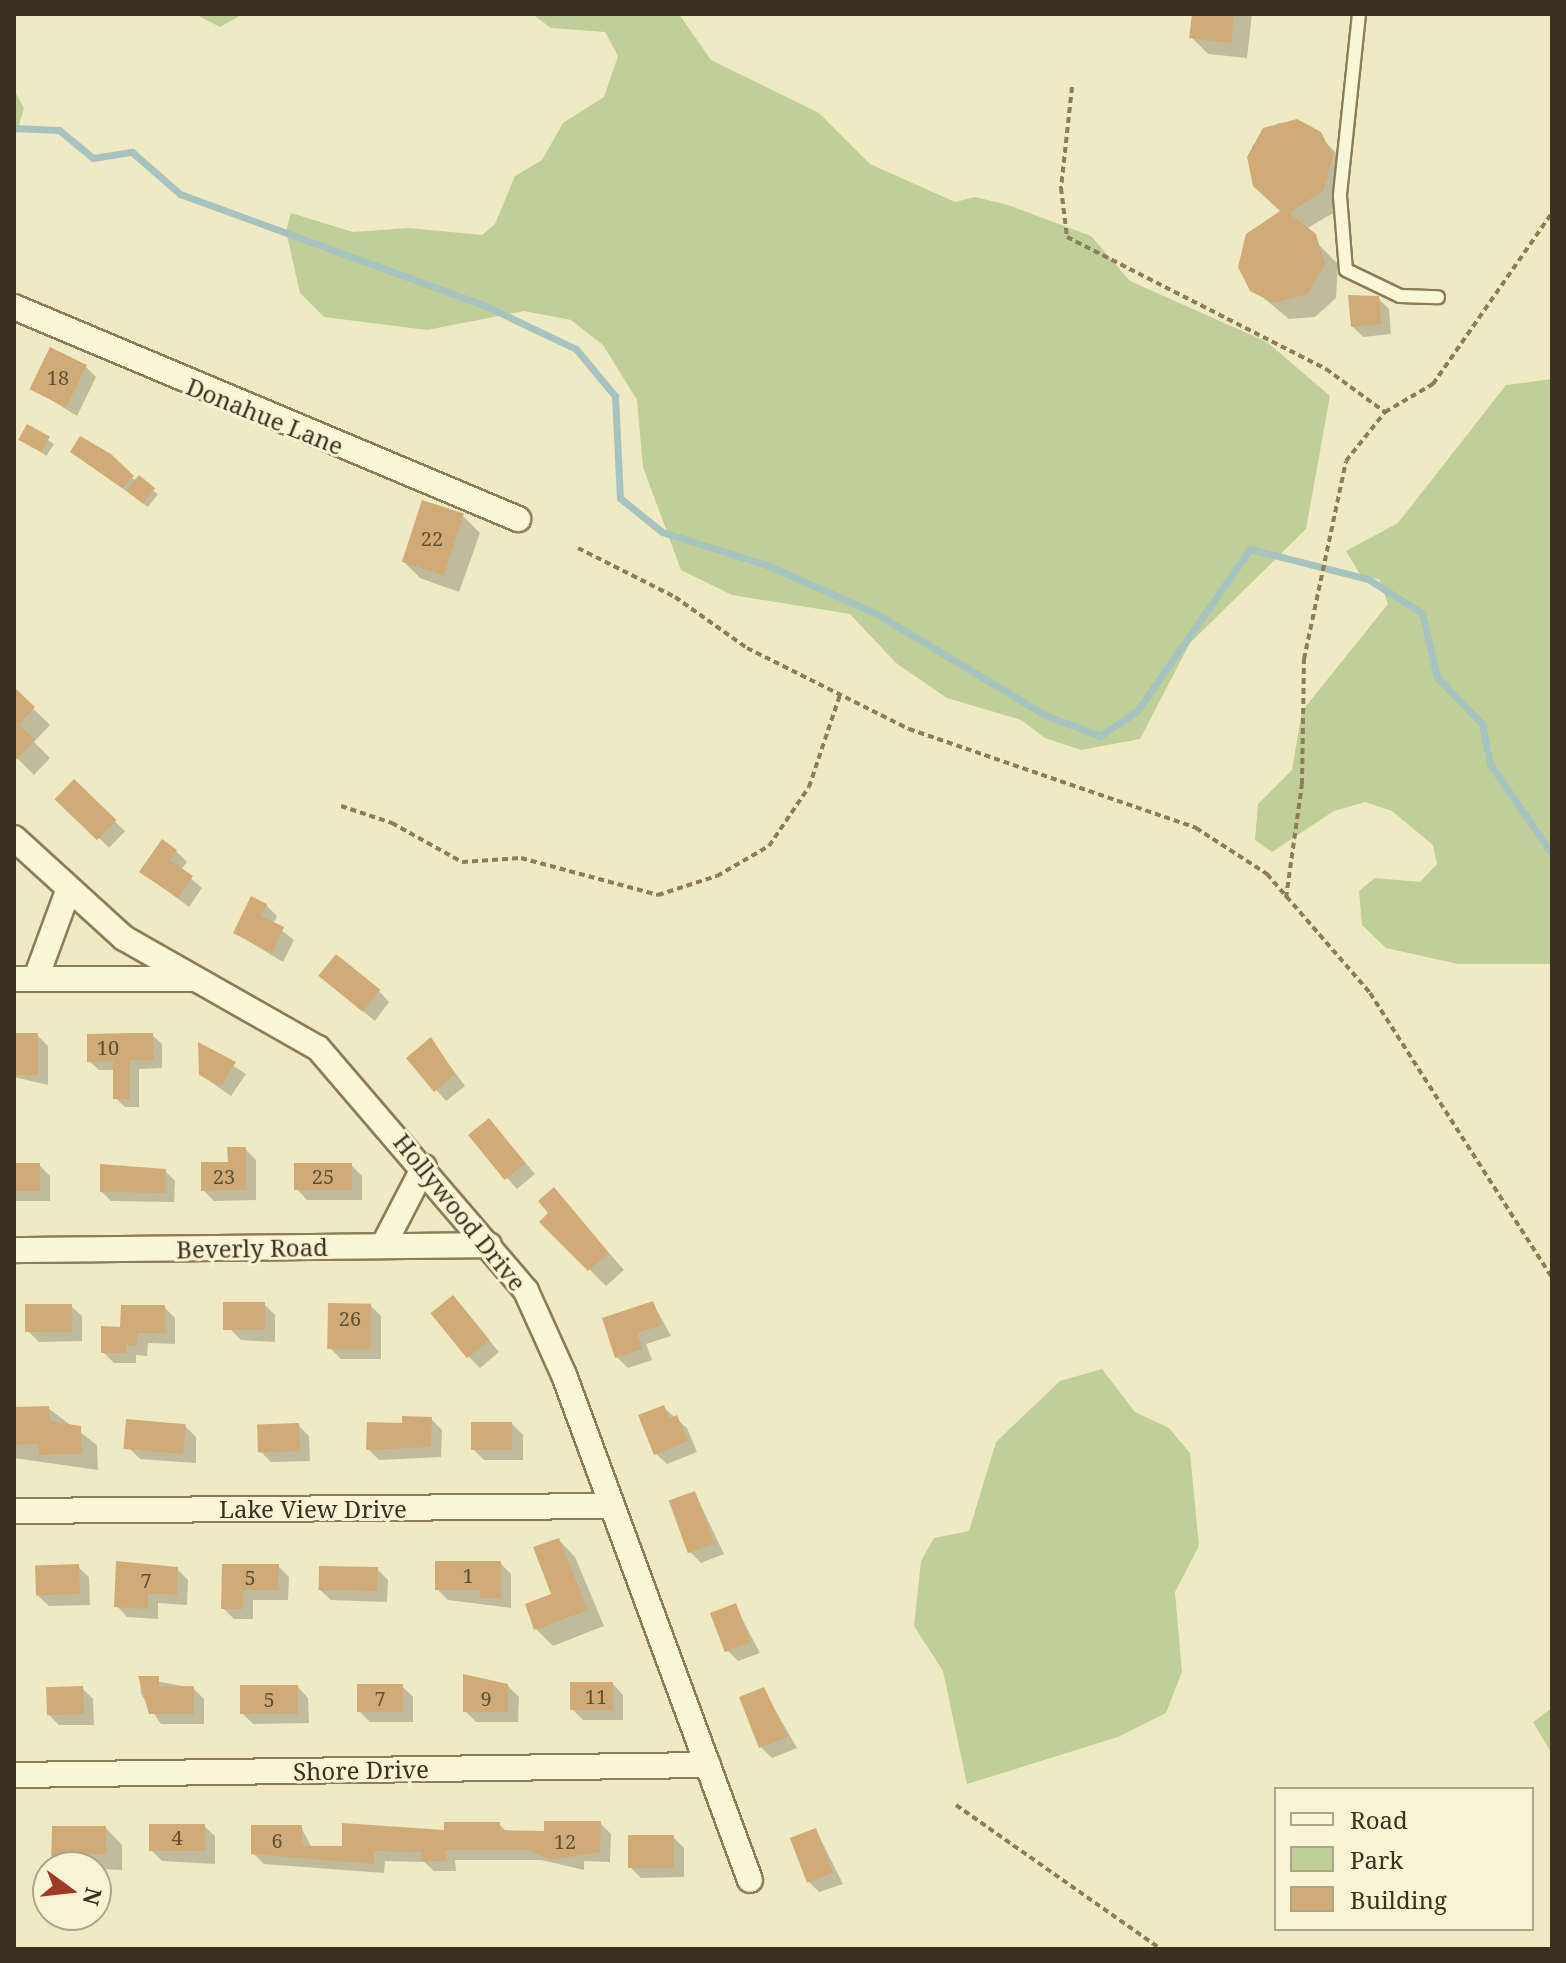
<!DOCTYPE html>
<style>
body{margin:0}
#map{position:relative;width:1566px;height:1963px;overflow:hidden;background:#f0eac4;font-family:"Noto Serif",serif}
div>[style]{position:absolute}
.green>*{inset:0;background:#bfcf97}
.shadow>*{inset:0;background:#0003;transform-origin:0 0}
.stream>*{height:7px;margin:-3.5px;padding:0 3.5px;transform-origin:3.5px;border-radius:3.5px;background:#a6c3bf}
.building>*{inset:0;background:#d0ab78;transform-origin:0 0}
.path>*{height:4px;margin-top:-2px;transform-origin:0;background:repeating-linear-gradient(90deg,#8c7d59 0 6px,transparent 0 10px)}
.roads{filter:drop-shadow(2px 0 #8c7d59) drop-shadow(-2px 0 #8c7d59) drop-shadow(0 2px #8c7d59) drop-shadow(0 -2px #8c7d59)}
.service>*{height:12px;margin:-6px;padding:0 6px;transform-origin:6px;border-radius:6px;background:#faf6d8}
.minor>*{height:24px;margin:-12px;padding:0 12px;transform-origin:12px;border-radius:12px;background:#faf6d8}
span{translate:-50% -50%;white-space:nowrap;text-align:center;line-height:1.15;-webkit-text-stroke:6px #f7f3d4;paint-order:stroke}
.number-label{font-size:20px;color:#605034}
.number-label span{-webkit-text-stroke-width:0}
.street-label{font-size:24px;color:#3b311e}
.frame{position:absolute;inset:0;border:16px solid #3b311e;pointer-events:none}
.legend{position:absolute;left:1274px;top:1787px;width:260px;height:144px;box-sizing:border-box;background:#f7f3d4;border:2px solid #aca58b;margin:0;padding:10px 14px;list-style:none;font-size:24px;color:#3b311e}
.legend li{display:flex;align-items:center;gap:16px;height:40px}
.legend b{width:40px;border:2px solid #aca58b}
.north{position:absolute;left:32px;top:1851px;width:80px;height:80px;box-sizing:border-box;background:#f7f3d4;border:2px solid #aca58b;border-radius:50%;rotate:105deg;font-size:22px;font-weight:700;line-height:32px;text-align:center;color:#3b311e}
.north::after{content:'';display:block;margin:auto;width:28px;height:36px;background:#9e3926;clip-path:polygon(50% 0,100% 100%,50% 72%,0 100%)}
</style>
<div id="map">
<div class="green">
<div style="clip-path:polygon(195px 14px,243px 14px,220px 27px)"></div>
<div style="clip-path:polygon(532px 14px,679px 14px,711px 60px,819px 113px,870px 164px,955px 202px,975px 197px,1008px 205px,1091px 236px,1130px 281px,1267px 342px,1330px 396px,1306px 529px,1190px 643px,1140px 739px,1081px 750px,1045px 738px,1021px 720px,947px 698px,896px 663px,850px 614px,732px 595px,681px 570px,643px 467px,637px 400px,603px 345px,571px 320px,524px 311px,427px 330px,324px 317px,300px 293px,286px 231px,291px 213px,353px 232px,409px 228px,482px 235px,495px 224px,515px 176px,542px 160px,563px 123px,604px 97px,618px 56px,605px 32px,551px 28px)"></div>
<div style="clip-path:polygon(14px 90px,24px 108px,14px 141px)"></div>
<div style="clip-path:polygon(1552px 379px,1552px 964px,1458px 964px,1386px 948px,1362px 925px,1359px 891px,1375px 878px,1420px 882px,1437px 864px,1433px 845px,1392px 811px,1365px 802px,1334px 811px,1272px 852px,1255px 840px,1258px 804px,1292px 770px,1302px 711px,1388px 604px,1379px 579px,1361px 576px,1346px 551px,1398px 523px,1506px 385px)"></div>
<div style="clip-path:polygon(1102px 1369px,1135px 1412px,1169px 1428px,1190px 1453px,1199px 1546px,1175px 1592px,1182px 1672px,1166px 1713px,1118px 1737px,967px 1784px,943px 1671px,914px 1626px,921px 1561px,934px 1538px,969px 1531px,996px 1442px,1060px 1381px)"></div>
<div style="clip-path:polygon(1552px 1708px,1552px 1754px,1533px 1722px)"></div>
</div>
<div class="shadow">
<div style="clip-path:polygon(1194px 14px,1252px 14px,1247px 58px,1208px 54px,1191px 37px)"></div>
<div style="clip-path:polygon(1278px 123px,1311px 126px,1346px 164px,1349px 190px,1335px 212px,1304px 230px,1338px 264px,1336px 298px,1315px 317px,1289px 319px,1249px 286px,1283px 211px,1252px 178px,1252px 146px)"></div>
<div style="clip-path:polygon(1378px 298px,1389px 309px,1391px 334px,1363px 337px,1352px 326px)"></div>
<div style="clip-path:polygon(85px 366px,96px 377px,77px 416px,35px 390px)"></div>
<div style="left:28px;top:427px;width:31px;height:14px;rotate:33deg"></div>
<div style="clip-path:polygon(78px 456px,132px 478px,158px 494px,148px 507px)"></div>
<div style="clip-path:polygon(463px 516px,480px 533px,459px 592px,420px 578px,403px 561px)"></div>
<div style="clip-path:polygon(14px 690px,50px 725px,34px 742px,50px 758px,34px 775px,14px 755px)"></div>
<div style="left:74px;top:782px;width:71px;height:23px;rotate:44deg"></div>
<div style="clip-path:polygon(176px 851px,187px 862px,181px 870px,202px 888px,189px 907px,142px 872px)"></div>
<div style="clip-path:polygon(266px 905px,277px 916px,273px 924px,294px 940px,283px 962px,235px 933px)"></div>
<div style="clip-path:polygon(332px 986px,379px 991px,389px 1002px,375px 1021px)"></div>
<div style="clip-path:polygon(14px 1035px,37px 1035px,48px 1046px,48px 1085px,14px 1077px)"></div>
<div style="clip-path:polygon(152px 1035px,162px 1044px,162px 1068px,139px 1069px,139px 1107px,125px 1107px,115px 1098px,115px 1070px,99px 1070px,89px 1061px)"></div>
<div style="clip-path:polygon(431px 1040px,465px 1086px,446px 1101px,409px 1059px)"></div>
<div style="clip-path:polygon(200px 1045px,246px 1074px,231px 1096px,201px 1075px)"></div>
<div style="clip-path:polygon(489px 1120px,535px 1174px,517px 1189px,507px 1178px)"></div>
<div style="clip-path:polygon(245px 1149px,256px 1160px,256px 1200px,214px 1201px,203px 1190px)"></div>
<div style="clip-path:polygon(14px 1165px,39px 1165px,50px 1176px,50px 1201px,14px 1201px)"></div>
<div style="clip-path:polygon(351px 1165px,362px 1176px,362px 1200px,307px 1200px,297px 1189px)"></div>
<div style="clip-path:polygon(165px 1171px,175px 1181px,174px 1202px,111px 1201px,102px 1192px)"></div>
<div style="clip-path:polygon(554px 1190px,624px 1270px,606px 1286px,542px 1222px,551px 1213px)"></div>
<div style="clip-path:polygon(653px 1303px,671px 1336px,646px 1344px,652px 1360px,628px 1368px,617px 1357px)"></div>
<div style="clip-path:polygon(264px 1304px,275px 1315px,275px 1342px,241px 1340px,230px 1329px)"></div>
<div style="clip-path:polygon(71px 1306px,82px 1316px,82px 1341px,39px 1342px,28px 1331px)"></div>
<div style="clip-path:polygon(371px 1306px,381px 1316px,381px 1359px,341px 1359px,330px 1348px)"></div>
<div style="clip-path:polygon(164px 1307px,175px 1318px,175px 1344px,148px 1343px,147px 1356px,136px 1355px,136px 1363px,114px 1363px,103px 1352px,122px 1329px)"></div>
<div style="clip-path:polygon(463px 1308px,499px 1352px,480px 1368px,469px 1357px)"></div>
<div style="clip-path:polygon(663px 1407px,687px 1428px,697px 1452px,667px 1464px,656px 1454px)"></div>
<div style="clip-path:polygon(48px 1408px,97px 1445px,98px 1470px,14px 1458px,14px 1409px)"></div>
<div style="clip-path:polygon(431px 1419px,442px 1430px,441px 1457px,379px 1460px,368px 1449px)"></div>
<div style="clip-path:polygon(512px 1424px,523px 1435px,523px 1460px,484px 1460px,473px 1449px)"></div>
<div style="clip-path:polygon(298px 1425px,309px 1436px,310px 1461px,271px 1462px,260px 1451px)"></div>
<div style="clip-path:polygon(185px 1426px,196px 1437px,196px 1463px,140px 1459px,129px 1448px)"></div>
<div style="clip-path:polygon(695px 1493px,724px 1554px,701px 1563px,690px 1552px)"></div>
<div style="clip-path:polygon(559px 1540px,575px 1557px,604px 1626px,553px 1646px,536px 1629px,554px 1596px)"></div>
<div style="clip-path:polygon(500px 1563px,511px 1574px,511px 1608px,448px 1600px,437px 1589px)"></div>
<div style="clip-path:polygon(224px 1566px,278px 1566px,289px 1577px,288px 1600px,253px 1600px,253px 1619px,234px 1619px,223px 1608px)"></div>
<div style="clip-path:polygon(78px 1567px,89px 1577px,90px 1605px,49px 1606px,38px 1596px)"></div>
<div style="clip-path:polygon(177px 1569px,188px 1580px,187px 1605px,158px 1603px,158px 1619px,127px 1617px,117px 1606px)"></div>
<div style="clip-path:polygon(377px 1569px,388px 1580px,387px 1602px,331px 1600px,320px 1590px)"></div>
<div style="clip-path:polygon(735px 1605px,760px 1653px,738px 1661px,727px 1650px)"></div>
<div style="clip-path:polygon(140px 1678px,193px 1688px,204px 1699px,204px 1724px,161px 1724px,141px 1694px)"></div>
<div style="clip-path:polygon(613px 1684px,623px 1695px,623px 1720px,583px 1720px,572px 1709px)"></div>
<div style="clip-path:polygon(402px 1686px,413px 1697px,413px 1722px,370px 1722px,359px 1711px)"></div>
<div style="clip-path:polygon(508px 1686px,519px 1697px,518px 1722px,476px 1722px,465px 1711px)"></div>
<div style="clip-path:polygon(298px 1687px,308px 1698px,309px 1723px,253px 1724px,242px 1713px)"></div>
<div style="clip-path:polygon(82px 1688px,93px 1699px,94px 1725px,59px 1725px,48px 1714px)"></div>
<div style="clip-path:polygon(763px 1689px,797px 1748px,772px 1758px,761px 1747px)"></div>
<div style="clip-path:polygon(600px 1823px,611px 1834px,610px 1862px,584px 1861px,584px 1870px,541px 1860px,455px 1860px,456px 1871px,434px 1871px,424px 1862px,385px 1861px,384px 1873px,264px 1864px,253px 1853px,301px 1827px,312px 1848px,344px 1848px,499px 1824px,507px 1832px,546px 1833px)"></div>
<div style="clip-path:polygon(204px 1826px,215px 1836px,215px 1864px,162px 1861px,151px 1850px)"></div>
<div style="clip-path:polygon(106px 1828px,122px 1845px,122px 1870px,53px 1867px)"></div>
<div style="clip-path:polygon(816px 1830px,843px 1884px,819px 1892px,808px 1881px)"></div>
<div style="clip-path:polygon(673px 1837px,684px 1848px,684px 1877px,641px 1878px,630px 1867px)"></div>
</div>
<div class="stream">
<div style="left:14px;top:128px;width:45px;rotate:2.5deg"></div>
<div style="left:59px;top:130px;width:44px;rotate:39.5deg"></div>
<div style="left:93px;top:158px;width:39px;rotate:-9deg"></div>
<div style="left:132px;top:152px;width:64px;rotate:41.2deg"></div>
<div style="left:180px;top:194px;width:326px;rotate:20.1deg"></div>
<div style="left:486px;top:306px;width:100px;rotate:25.5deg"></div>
<div style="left:576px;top:349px;width:61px;rotate:50.3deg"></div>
<div style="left:615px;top:396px;width:102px;rotate:87.2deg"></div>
<div style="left:620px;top:498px;width:54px;rotate:39deg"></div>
<div style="left:662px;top:532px;width:110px;rotate:17.4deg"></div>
<div style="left:767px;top:565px;width:120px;rotate:24deg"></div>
<div style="left:877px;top:614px;width:196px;rotate:31deg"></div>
<div style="left:1045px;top:715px;width:59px;rotate:20.9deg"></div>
<div style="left:1100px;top:736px;width:45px;rotate:-34deg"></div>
<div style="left:1137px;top:711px;width:198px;rotate:-55.1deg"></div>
<div style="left:1250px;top:549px;width:122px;rotate:14.3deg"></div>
<div style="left:1368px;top:579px;width:64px;rotate:32.2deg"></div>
<div style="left:1422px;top:613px;width:66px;rotate:76.8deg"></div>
<div style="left:1437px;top:677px;width:65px;rotate:46.2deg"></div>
<div style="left:1482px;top:724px;width:41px;rotate:78.7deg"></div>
<div style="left:1490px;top:764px;width:109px;rotate:55.4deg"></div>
</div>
<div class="building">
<div style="clip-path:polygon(1192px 14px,1234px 14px,1231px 43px,1189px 38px)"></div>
<div style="clip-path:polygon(1297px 119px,1321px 132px,1333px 156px,1323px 191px,1289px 213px,1316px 234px,1325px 264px,1308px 294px,1274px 303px,1250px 291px,1238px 267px,1246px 234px,1280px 211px,1253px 186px,1247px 157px,1263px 128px)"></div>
<div style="clip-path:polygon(1348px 295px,1379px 296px,1381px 324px,1351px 327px)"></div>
<div style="left:50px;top:347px;width:41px;height:47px;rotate:26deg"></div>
<div style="left:27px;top:424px;width:26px;height:18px;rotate:29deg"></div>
<div style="clip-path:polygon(80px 436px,111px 454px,134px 476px,122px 488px,70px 452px)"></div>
<div style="left:139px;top:475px;width:21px;height:20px;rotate:39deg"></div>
<div style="left:422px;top:500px;width:44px;height:65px;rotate:18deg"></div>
<div style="clip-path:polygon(14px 687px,35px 707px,19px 725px,35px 740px,14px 762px)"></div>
<div style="left:74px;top:779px;width:59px;height:28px;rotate:44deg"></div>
<div style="clip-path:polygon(162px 839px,177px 850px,170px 860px,193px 876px,178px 898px,139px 872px)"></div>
<div style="clip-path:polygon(251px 896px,267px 904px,261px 916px,284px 927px,272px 953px,233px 933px)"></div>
<div style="left:336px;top:954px;width:57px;height:28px;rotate:39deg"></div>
<div style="left:14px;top:1033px;width:24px;height:42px"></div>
<div style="clip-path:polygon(130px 1033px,153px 1033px,154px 1060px,130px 1060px,130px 1099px,113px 1099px,113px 1061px,87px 1062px,87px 1034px)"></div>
<div style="clip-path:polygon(431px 1037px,455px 1074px,434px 1092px,406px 1058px)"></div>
<div style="clip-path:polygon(198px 1042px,236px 1062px,220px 1086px,199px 1075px)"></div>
<div style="left:489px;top:1118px;width:58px;height:27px;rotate:51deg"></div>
<div style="clip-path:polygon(227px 1147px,246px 1147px,246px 1190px,201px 1191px,201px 1162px,228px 1162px)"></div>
<div style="left:14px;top:1163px;width:26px;height:28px"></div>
<div style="left:294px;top:1163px;width:58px;height:27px"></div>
<div style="clip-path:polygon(100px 1164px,166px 1169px,165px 1193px,100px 1192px)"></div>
<div style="clip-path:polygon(554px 1187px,609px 1253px,588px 1271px,539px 1222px,548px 1213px,538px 1201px)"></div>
<div style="left:453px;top:1295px;width:58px;height:29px;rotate:51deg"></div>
<div style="clip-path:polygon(653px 1301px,662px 1325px,637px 1333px,642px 1349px,615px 1358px,602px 1318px)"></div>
<div style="left:223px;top:1302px;width:42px;height:28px"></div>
<div style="left:328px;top:1303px;width:43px;height:46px;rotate:1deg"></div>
<div style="left:25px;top:1304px;width:47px;height:28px"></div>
<div style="clip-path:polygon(121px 1305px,165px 1305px,165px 1333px,137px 1333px,137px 1346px,126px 1345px,126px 1353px,101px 1353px,101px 1326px,120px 1327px)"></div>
<div style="clip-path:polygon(664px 1405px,669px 1419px,677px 1415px,688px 1441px,654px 1455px,638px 1415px)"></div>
<div style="clip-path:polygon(49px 1406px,50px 1421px,81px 1426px,82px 1454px,39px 1455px,39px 1444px,14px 1445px,14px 1407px)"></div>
<div style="clip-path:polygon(402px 1416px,432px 1417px,431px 1447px,366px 1450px,367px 1422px,402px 1423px)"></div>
<div style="left:126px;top:1419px;width:60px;height:30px;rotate:5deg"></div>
<div style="left:471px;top:1422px;width:41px;height:28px"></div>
<div style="left:299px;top:1423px;width:28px;height:42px;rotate:88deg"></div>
<div style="left:695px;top:1491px;width:56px;height:28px;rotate:70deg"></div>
<div style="clip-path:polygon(559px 1538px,588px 1610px,534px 1630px,525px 1604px,551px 1594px,533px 1547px)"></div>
<div style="clip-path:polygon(116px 1561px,178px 1567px,177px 1595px,148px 1593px,148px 1609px,114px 1607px)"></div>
<div style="clip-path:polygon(435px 1561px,501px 1561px,501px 1598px,480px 1598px,480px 1590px,435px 1590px)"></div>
<div style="left:79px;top:1564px;width:30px;height:44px;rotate:88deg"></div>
<div style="clip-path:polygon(222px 1564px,279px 1564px,278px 1590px,243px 1590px,243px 1609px,221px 1609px)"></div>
<div style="left:319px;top:1566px;width:59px;height:24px;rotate:1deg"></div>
<div style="left:736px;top:1603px;width:42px;height:28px;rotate:69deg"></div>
<div style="clip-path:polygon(463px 1674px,508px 1684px,508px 1712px,463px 1712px)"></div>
<div style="clip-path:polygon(138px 1676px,159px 1676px,159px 1687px,194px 1686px,194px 1714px,149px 1714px)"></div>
<div style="left:570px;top:1682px;width:43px;height:28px"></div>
<div style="left:357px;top:1684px;width:46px;height:28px"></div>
<div style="left:240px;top:1685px;width:58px;height:29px"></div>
<div style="left:83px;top:1686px;width:28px;height:37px;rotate:88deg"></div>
<div style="clip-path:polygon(764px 1687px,788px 1737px,759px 1748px,739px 1697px)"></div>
<div style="clip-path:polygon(544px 1821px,601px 1821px,600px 1852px,551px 1860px,529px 1850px,445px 1850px,446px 1861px,421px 1861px,421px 1852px,374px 1851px,374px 1864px,251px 1854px,251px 1825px,302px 1825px,302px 1846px,342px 1846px,342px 1823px,444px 1830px,444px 1822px,500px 1822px,500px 1830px,544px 1831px)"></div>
<div style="left:149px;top:1824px;width:56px;height:27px"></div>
<div style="clip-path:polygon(52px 1826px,106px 1826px,106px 1854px,80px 1854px,80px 1867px,51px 1867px)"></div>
<div style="left:816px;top:1828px;width:48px;height:28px;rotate:69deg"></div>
<div style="left:628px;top:1835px;width:46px;height:33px"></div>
</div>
<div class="path">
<div style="left:1072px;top:87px;width:102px;rotate:96.2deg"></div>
<div style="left:1061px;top:188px;width:49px;rotate:83deg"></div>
<div style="left:1067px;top:237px;width:291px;rotate:27deg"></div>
<div style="left:1326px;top:369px;width:73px;rotate:36.1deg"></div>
<div style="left:1385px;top:412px;width:56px;rotate:-30.3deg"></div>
<div style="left:1433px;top:384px;width:208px;rotate:-55.2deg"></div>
<div style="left:578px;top:548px;width:109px;rotate:26.8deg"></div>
<div style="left:675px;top:597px;width:88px;rotate:35.3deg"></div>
<div style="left:747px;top:648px;width:181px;rotate:26.6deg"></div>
<div style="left:909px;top:729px;width:304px;rotate:19deg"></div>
<div style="left:1196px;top:828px;width:85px;rotate:32.9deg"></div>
<div style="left:1267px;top:874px;width:157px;rotate:49.1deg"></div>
<div style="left:1370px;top:993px;width:338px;rotate:57.4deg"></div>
<div style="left:341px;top:806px;width:54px;rotate:18.4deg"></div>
<div style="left:392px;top:823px;width:80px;rotate:29.1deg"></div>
<div style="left:462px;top:862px;width:59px;rotate:-3.9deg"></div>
<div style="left:521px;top:858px;width:142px;rotate:15.1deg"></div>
<div style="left:658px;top:895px;width:62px;rotate:-17.9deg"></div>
<div style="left:717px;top:876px;width:60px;rotate:-30deg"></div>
<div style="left:769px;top:846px;width:71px;rotate:-55.9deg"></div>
<div style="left:809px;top:787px;width:100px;rotate:-71.4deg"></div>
<div style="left:1286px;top:898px;width:115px;rotate:-82deg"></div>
<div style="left:1302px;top:784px;width:125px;rotate:-89.1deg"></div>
<div style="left:1304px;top:659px;width:202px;rotate:-78deg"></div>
<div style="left:1346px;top:461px;width:63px;rotate:-51.5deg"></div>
<div style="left:956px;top:1805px;width:251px;rotate:35.1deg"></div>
</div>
<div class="roads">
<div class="service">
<div style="left:1359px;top:14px;width:183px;rotate:96deg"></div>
<div style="left:1340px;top:196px;width:74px;rotate:85.4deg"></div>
<div style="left:1346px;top:270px;width:60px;rotate:25.7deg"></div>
<div style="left:1400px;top:296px;width:38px;rotate:2deg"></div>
</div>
<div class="minor">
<div style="left:14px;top:307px;width:547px;rotate:22.81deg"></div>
<div style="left:14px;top:838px;width:149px;rotate:42.3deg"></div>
<div style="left:124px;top:938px;width:223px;rotate:29.6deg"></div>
<div style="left:318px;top:1048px;width:320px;rotate:49.4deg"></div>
<div style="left:526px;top:1291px;width:92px;rotate:65.7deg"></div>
<div style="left:564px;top:1375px;width:538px;rotate:69.78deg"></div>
<div style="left:36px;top:978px;width:93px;rotate:-69.8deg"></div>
<div style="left:14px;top:979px;width:178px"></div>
<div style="left:383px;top:1246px;width:89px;rotate:-62.6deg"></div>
<div style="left:14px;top:1250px;width:475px;rotate:-0.6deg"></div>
<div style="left:14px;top:1511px;width:598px;rotate:-0.48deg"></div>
<div style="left:14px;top:1775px;width:694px;rotate:-0.83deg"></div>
</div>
</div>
<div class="number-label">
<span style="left:58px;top:377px">18</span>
<span style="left:432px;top:538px">22</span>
<span style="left:108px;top:1047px">10</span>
<span style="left:224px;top:1176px">23</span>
<span style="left:323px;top:1176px">25</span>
<span style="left:350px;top:1318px">26</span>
<span style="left:468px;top:1575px">1</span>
<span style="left:250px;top:1577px">5</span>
<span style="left:146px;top:1580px">7</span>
<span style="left:596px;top:1696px">11</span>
<span style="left:380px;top:1698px">7</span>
<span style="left:486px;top:1698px">9</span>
<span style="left:269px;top:1699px">5</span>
<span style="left:177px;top:1837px">4</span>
<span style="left:277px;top:1840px">6</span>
<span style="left:565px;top:1841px">12</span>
</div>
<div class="street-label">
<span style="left:265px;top:416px;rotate:22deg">Donahue Lane</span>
<span style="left:460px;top:1212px;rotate:51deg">Hollywood Drive</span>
<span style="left:252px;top:1248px;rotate:-1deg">Beverly Road</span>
<span style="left:313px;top:1509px">Lake View Drive</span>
<span style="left:361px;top:1770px;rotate:-1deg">Shore Drive</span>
</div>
<div class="frame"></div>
<ul class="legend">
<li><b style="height:10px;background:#faf6d8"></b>Road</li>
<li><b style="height:22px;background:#bfcf97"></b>Park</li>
<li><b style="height:22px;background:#d0ab78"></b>Building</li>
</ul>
<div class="north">N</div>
</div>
